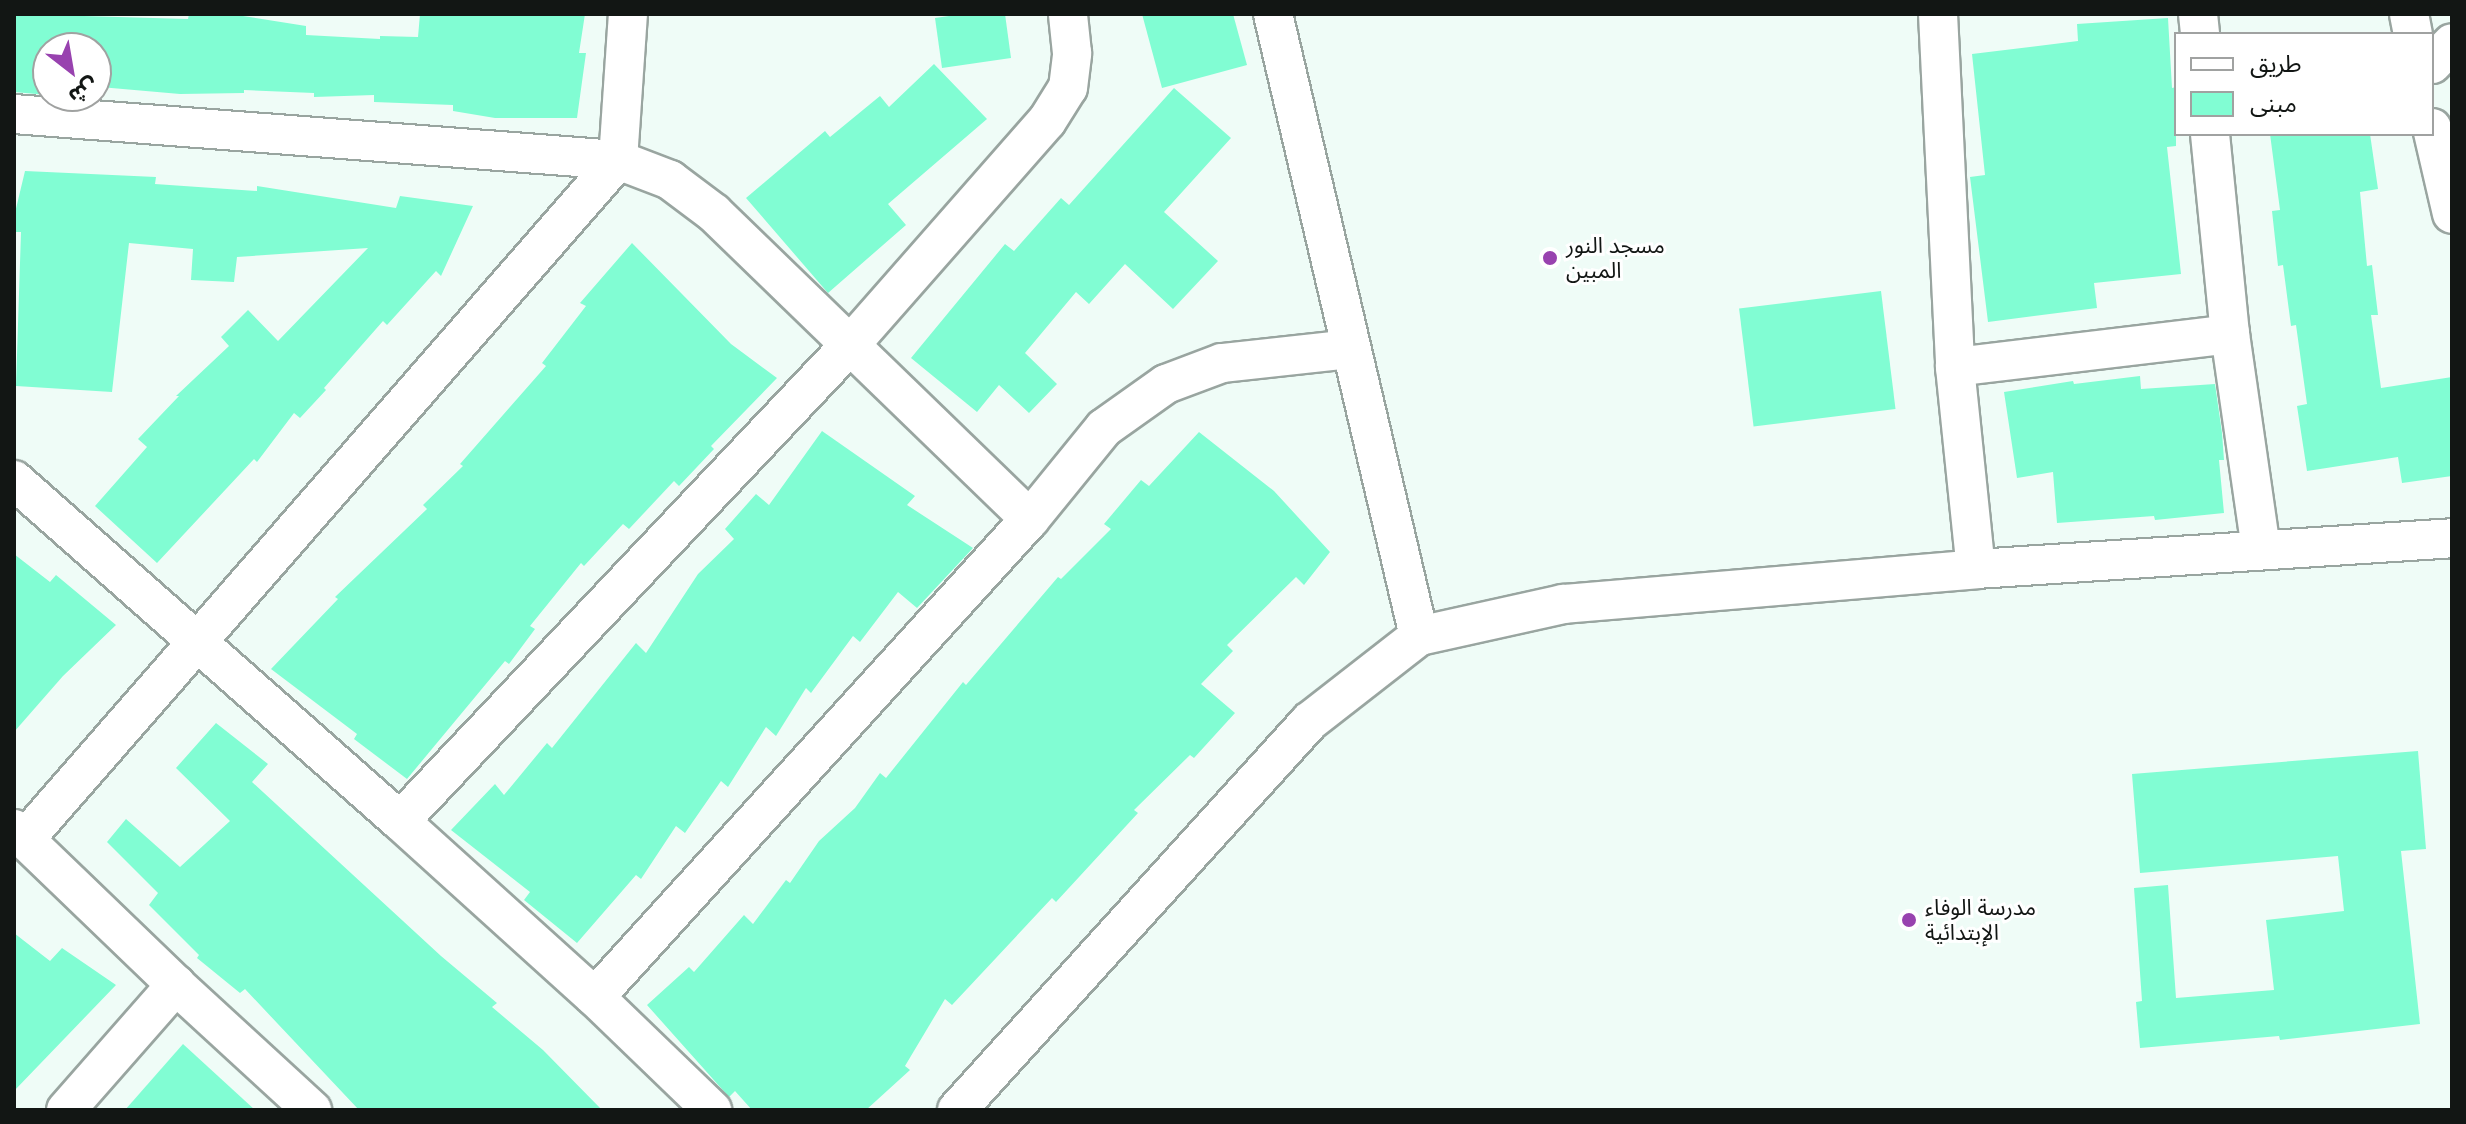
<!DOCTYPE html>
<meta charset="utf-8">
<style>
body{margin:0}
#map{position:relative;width:2466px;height:1124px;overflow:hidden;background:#effcf7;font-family:Poppins,"Noto Sans Arabic",sans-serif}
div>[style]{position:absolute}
.building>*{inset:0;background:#81fdd3;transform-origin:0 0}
.roads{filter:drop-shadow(2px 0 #99a5a0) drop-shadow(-2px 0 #99a5a0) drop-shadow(0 2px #99a5a0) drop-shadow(0 -2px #99a5a0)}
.minor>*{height:38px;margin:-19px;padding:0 19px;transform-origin:19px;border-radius:19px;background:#fff}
.dots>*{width:22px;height:22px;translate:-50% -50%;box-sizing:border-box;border:4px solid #fff;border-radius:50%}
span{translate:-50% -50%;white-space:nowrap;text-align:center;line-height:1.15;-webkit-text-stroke:6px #fff;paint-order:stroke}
.poi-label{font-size:22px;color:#121614}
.left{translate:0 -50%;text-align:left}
.frame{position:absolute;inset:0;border:16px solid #121614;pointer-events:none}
.legend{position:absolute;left:2174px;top:32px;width:260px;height:104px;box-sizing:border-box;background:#fff;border:2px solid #a0a2a1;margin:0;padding:10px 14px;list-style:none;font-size:24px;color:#121614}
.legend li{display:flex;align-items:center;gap:16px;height:40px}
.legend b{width:40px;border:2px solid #a0a2a1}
.north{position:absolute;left:32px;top:32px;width:80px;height:80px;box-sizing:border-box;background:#fff;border:2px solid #a0a2a1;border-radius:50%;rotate:149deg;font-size:22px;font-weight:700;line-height:32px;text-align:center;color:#121614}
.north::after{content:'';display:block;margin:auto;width:28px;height:36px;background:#9842af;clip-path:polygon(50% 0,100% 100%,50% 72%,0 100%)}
</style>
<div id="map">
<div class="building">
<div style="clip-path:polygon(14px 14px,188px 19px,189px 14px,230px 14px,306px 26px,306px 35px,380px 39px,380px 36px,418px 37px,420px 14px,585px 14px,579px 53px,586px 53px,577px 118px,495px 118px,453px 111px,453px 105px,374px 102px,374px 95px,314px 97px,314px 93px,244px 90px,244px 93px,180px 94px,100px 87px,99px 98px,67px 96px,96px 96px,96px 48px,48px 48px,48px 95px,14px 92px)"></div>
<div style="clip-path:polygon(963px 14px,1005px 14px,1011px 58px,942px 68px,935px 18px)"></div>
<div style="clip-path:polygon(1142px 14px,1233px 14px,1247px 65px,1162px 88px)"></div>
<div style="clip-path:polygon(2168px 18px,2172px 88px,2176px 87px,2176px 146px,2167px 147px,2181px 274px,2094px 283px,2097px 308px,1988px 322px,1970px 177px,1985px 175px,1972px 54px,2078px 41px,2077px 24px)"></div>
<div style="clip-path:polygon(934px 64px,987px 119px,888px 204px,906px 225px,828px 293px,746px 198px,825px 131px,830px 137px,880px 96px,889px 107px)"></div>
<div style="clip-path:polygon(1174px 88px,1231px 138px,1164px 212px,1218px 261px,1173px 309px,1125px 264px,1089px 304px,1076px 292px,1025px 353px,1057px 384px,1029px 413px,999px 385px,977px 412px,911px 358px,1005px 244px,1014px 251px,1061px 198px,1069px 205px)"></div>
<div style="clip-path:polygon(2270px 134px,2370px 134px,2378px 189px,2360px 192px,2367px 266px,2372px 265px,2378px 315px,2371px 315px,2381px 388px,2452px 377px,2452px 476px,2402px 483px,2398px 457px,2307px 471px,2297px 406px,2307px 404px,2296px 325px,2291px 326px,2283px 265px,2278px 266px,2272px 211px,2280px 210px)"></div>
<div style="clip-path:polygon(25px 171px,156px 177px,155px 184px,257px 191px,257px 186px,396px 208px,400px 196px,473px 206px,441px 276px,436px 271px,387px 325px,383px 321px,324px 388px,326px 390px,300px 418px,294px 413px,257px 462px,254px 459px,157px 563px,95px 506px,147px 447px,138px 439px,179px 396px,176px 396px,229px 346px,221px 337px,248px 310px,278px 341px,368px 248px,237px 257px,234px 282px,191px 280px,193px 249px,129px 243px,112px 392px,16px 386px,21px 232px,14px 232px,14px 217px)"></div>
<div style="clip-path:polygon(632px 243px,731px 344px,777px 378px,711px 446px,714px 449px,679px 486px,674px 481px,629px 529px,623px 524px,584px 566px,581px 563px,530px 626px,535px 629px,509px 664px,505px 661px,407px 779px,354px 739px,357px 734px,271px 669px,338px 599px,335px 597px,427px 509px,423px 505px,463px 466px,460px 464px,546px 366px,542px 363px,586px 306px,580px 303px)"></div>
<div style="left:1881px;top:291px;width:119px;height:143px;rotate:83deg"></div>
<div style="clip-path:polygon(2140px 376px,2141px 389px,2215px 384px,2222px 433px,2224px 460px,2219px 460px,2224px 513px,2155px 520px,2154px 516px,2057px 523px,2053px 472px,2017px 478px,2004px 392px,2073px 381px,2074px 384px)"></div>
<div style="clip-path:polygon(822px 431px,915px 496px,907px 505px,973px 548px,917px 608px,898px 592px,860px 642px,853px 636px,811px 693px,806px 688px,776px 736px,766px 727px,728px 787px,721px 781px,685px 833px,676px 826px,641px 879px,636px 875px,577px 943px,524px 900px,530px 892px,451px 830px,495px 784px,504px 795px,547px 743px,552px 748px,636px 643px,646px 653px,698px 574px,734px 539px,725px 529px,756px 494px,769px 505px)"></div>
<div style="clip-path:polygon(1199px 432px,1274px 491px,1330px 552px,1304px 585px,1296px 577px,1227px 645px,1233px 651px,1201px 684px,1235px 713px,1194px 758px,1190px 755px,1134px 810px,1138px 813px,1056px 902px,1052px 898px,952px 1005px,945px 999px,905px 1066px,910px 1070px,866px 1110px,752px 1110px,735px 1091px,729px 1097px,647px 1005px,689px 967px,694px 972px,744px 915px,753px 924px,786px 880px,790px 883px,819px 841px,855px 808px,880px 773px,886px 778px,963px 682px,966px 685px,1058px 577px,1061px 579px,1111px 529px,1104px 524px,1141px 480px,1149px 486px)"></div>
<div style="clip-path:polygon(14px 554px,50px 582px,56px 575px,116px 625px,63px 676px,14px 732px)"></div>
<div style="clip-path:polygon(216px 723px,268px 764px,252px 782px,441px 956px,497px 1003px,492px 1007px,543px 1050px,602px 1110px,359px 1110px,245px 989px,240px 993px,197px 958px,199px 955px,149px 905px,158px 893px,107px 842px,126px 819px,180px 867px,230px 821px,176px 768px)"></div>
<div style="clip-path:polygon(2418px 751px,2426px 849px,2401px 851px,2420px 1024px,2280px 1040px,2279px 1036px,2140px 1048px,2136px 1002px,2142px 1001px,2134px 888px,2168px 885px,2176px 998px,2274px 990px,2266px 920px,2344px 911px,2338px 856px,2140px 873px,2132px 774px)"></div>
<div style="clip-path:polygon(14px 933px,50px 961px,62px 948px,116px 985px,14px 1091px)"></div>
<div style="clip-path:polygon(183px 1044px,255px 1110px,125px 1110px)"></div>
</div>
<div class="roads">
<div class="minor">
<div style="left:1273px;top:14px;width:639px;rotate:76.79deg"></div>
<div style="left:1938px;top:14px;width:353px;rotate:87.2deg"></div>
<div style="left:1955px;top:367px;width:203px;rotate:84.1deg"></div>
<div style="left:2198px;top:14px;width:20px;rotate:84deg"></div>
<div style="left:2409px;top:14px;width:20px;rotate:79deg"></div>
<div style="left:2432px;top:64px;width:29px;rotate:-46deg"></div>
<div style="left:14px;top:114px;width:606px;rotate:4.36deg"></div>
<div style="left:618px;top:160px;width:56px;rotate:21deg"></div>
<div style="left:670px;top:180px;width:55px;rotate:36.9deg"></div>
<div style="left:714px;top:213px;width:440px;rotate:44.1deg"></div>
<div style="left:2432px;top:128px;width:88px;rotate:76.9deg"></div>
<div style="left:2210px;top:134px;width:201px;rotate:84.3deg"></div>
<div style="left:2230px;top:334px;width:217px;rotate:81.8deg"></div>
<div style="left:1955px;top:367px;width:277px;rotate:-6.8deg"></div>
<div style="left:14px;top:480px;width:515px;rotate:41.46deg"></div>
<div style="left:400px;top:821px;width:263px;rotate:42.1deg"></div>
<div style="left:595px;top:997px;width:163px;rotate:44deg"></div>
<div style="left:400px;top:821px;width:655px;rotate:-46.61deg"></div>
<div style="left:850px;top:345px;width:298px;rotate:-48.7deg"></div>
<div style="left:1047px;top:121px;width:39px;rotate:-58deg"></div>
<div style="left:1068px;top:88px;width:35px;rotate:-83deg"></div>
<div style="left:1072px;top:53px;width:39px;rotate:-96deg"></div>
<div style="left:14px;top:829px;width:225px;rotate:43.9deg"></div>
<div style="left:25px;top:839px;width:901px;rotate:-48.87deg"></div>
<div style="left:618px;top:160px;width:146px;rotate:-86.1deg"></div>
<div style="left:595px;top:997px;width:646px;rotate:-47.7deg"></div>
<div style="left:1030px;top:519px;width:117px;rotate:-50.9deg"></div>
<div style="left:1104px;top:428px;width:76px;rotate:-35.4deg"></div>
<div style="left:1166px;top:384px;width:60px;rotate:-20.6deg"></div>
<div style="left:1222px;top:363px;width:130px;rotate:-6.2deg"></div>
<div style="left:66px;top:1110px;width:167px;rotate:-48.7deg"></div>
<div style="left:176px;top:985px;width:185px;rotate:42.6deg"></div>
<div style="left:957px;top:1110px;width:525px;rotate:-47.78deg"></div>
<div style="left:1310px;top:721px;width:138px;rotate:-37.9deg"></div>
<div style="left:1419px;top:636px;width:148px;rotate:-12.5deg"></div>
<div style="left:1563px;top:604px;width:414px;rotate:-4.8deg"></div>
<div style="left:1976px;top:569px;width:477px;rotate:-3.7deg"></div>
</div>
</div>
<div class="dots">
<div style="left:1550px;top:258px;background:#9842af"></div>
<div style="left:1909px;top:920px;background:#9842af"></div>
</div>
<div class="poi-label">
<span class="left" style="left:1566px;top:258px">مسجد النور<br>المبين</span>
<span class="left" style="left:1925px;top:920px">مدرسة الوفاء<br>الإبتدائية</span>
</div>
<div class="frame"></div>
<ul class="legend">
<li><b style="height:10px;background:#fff"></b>طريق</li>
<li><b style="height:22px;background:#81fdd3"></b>مبنى</li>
</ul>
<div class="north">ش</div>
</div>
